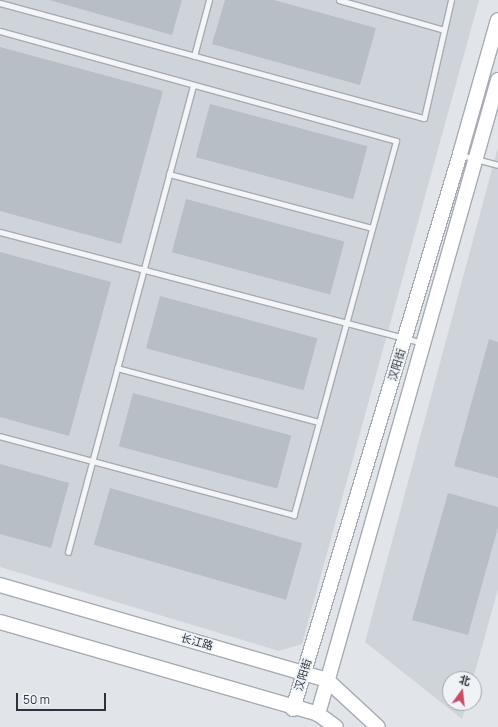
<!DOCTYPE html>
<meta charset="utf-8">
<style>
body{margin:0}
#map{position:relative;width:498px;height:727px;overflow:hidden;background:#e1e4e9;font-family:Manrope,"Noto Sans SC",sans-serif}
div>[style]{position:absolute}
.built>*{inset:0;background:#cfd4db}
.building>*{inset:0;background:#b8bec5;transform-origin:0 0}
.roads{filter:drop-shadow(1px 0 #a6abb3) drop-shadow(-1px 0 #a6abb3) drop-shadow(0 1px #a6abb3) drop-shadow(0 -1px #a6abb3)}
.service>*{height:5px;margin:-2.5px;padding:0 2.5px;transform-origin:2.5px;border-radius:2.5px;background:#f3f5f7}
.secondary>*{height:14px;margin:-7px;padding:0 7px;transform-origin:7px;border-radius:7px;background:#fff}
span{translate:-50% -50%;white-space:nowrap;text-align:center;line-height:1.15;-webkit-text-stroke:3.5px #f0f3f6;paint-order:stroke}
.street-label{font-size:11px;color:#2a3340}
.north{position:absolute;left:442px;top:671px;width:40px;height:40px;box-sizing:border-box;background:#f0f3f6;border:1px solid #a1a6ad;border-radius:50%;rotate:15deg;font-size:11px;font-weight:700;line-height:16px;text-align:center;color:#2a3340}
.north::after{content:'';display:block;margin:auto;width:14px;height:18px;background:#c74d64;clip-path:polygon(50% 0,100% 100%,50% 72%,0 100%)}
.scale{position:absolute;left:16px;top:693px;width:90px;height:18px;box-sizing:border-box;border:2px solid #2a3340;border-top:0;padding-left:5px;font-size:12px;line-height:14px;white-space:nowrap;color:#2a3340;-webkit-text-stroke:3px #f0f3f6;paint-order:stroke}
</style>
<div id="map">
<div class="built">
<div style="clip-path:polygon(0 0,479px 0,302px 644px,279px 651px,0 567px)"></div>
<div style="clip-path:polygon(498px 147px,498px 589px,473px 679px,450px 679px,450px 703px,467px 703px,462px 719px,365px 642px)"></div>
</div>
<div class="building">
<div style="clip-path:polygon(49px 0,182px 0,172px 35px)"></div>
<div style="clip-path:polygon(225px 0,274px 0,376px 28px,360px 85px,212px 44px)"></div>
<div style="clip-path:polygon(0 47px,163px 91px,121px 244px,0 211px)"></div>
<div style="left:210px;top:104px;width:163px;height:55px;rotate:15deg"></div>
<div style="left:186px;top:199px;width:164px;height:55px;rotate:15deg"></div>
<div style="clip-path:polygon(0 252px,111px 282px,69px 436px,0 417px)"></div>
<div style="left:160px;top:296px;width:163px;height:54px;rotate:15deg"></div>
<div style="clip-path:polygon(489px 339px,498px 342px,498px 478px,454px 466px)"></div>
<div style="left:133px;top:393px;width:164px;height:55px;rotate:15deg"></div>
<div style="clip-path:polygon(0 464px,69px 483px,51px 548px,0 534px)"></div>
<div style="left:110px;top:488px;width:200px;height:59px;rotate:16deg"></div>
<div style="clip-path:polygon(448px 493px,498px 507px,498px 527px,468px 635px,412px 620px)"></div>
</div>
<div class="roads">
<div class="service">
<div style="left:339px;top:0;width:109px;rotate:15.9deg"></div>
<div style="left:0;top:3px;width:439px;rotate:15.2deg"></div>
<div style="left:424px;top:118px;width:121px;rotate:-77.1deg"></div>
<div style="left:0;top:31px;width:411px;rotate:15.5deg"></div>
<div style="left:396px;top:141px;width:388px;rotate:105.3deg"></div>
<div style="left:294px;top:515px;width:304px;rotate:-165deg"></div>
<div style="left:194px;top:56px;width:58px;rotate:-75deg"></div>
<div style="left:461px;top:155px;width:38px;rotate:15deg"></div>
<div style="left:169px;top:174px;width:210px;rotate:14.9deg"></div>
<div style="left:0;top:232px;width:437px;rotate:14.7deg"></div>
<div style="left:117px;top:368px;width:209px;rotate:15deg"></div>
<div style="left:68px;top:552px;width:483px;rotate:-75deg"></div>
</div>
<div class="secondary">
<div style="left:0;top:585px;width:341px;rotate:16.2deg"></div>
<div style="left:327px;top:680px;width:69px;rotate:42.7deg"></div>
<div style="left:0;top:622px;width:331px;rotate:16.1deg"></div>
<div style="left:318px;top:714px;width:22px;rotate:36deg"></div>
<div style="left:293px;top:709px;width:580px;rotate:-73.25deg"></div>
<div style="left:460px;top:154px;width:139px;rotate:-74.2deg"></div>
<div style="left:318px;top:714px;width:659px;rotate:-74.15deg"></div>
</div>
</div>
<div class="street-label">
<span style="left:397px;top:365px;rotate:-73deg">汉阳街</span>
<span style="left:197px;top:642px;rotate:16deg">长江路</span>
<span style="left:303px;top:675px;rotate:-73deg">汉阳街</span>
</div>
<div class="north">北</div>
<div class="scale">50 m</div>
</div>
